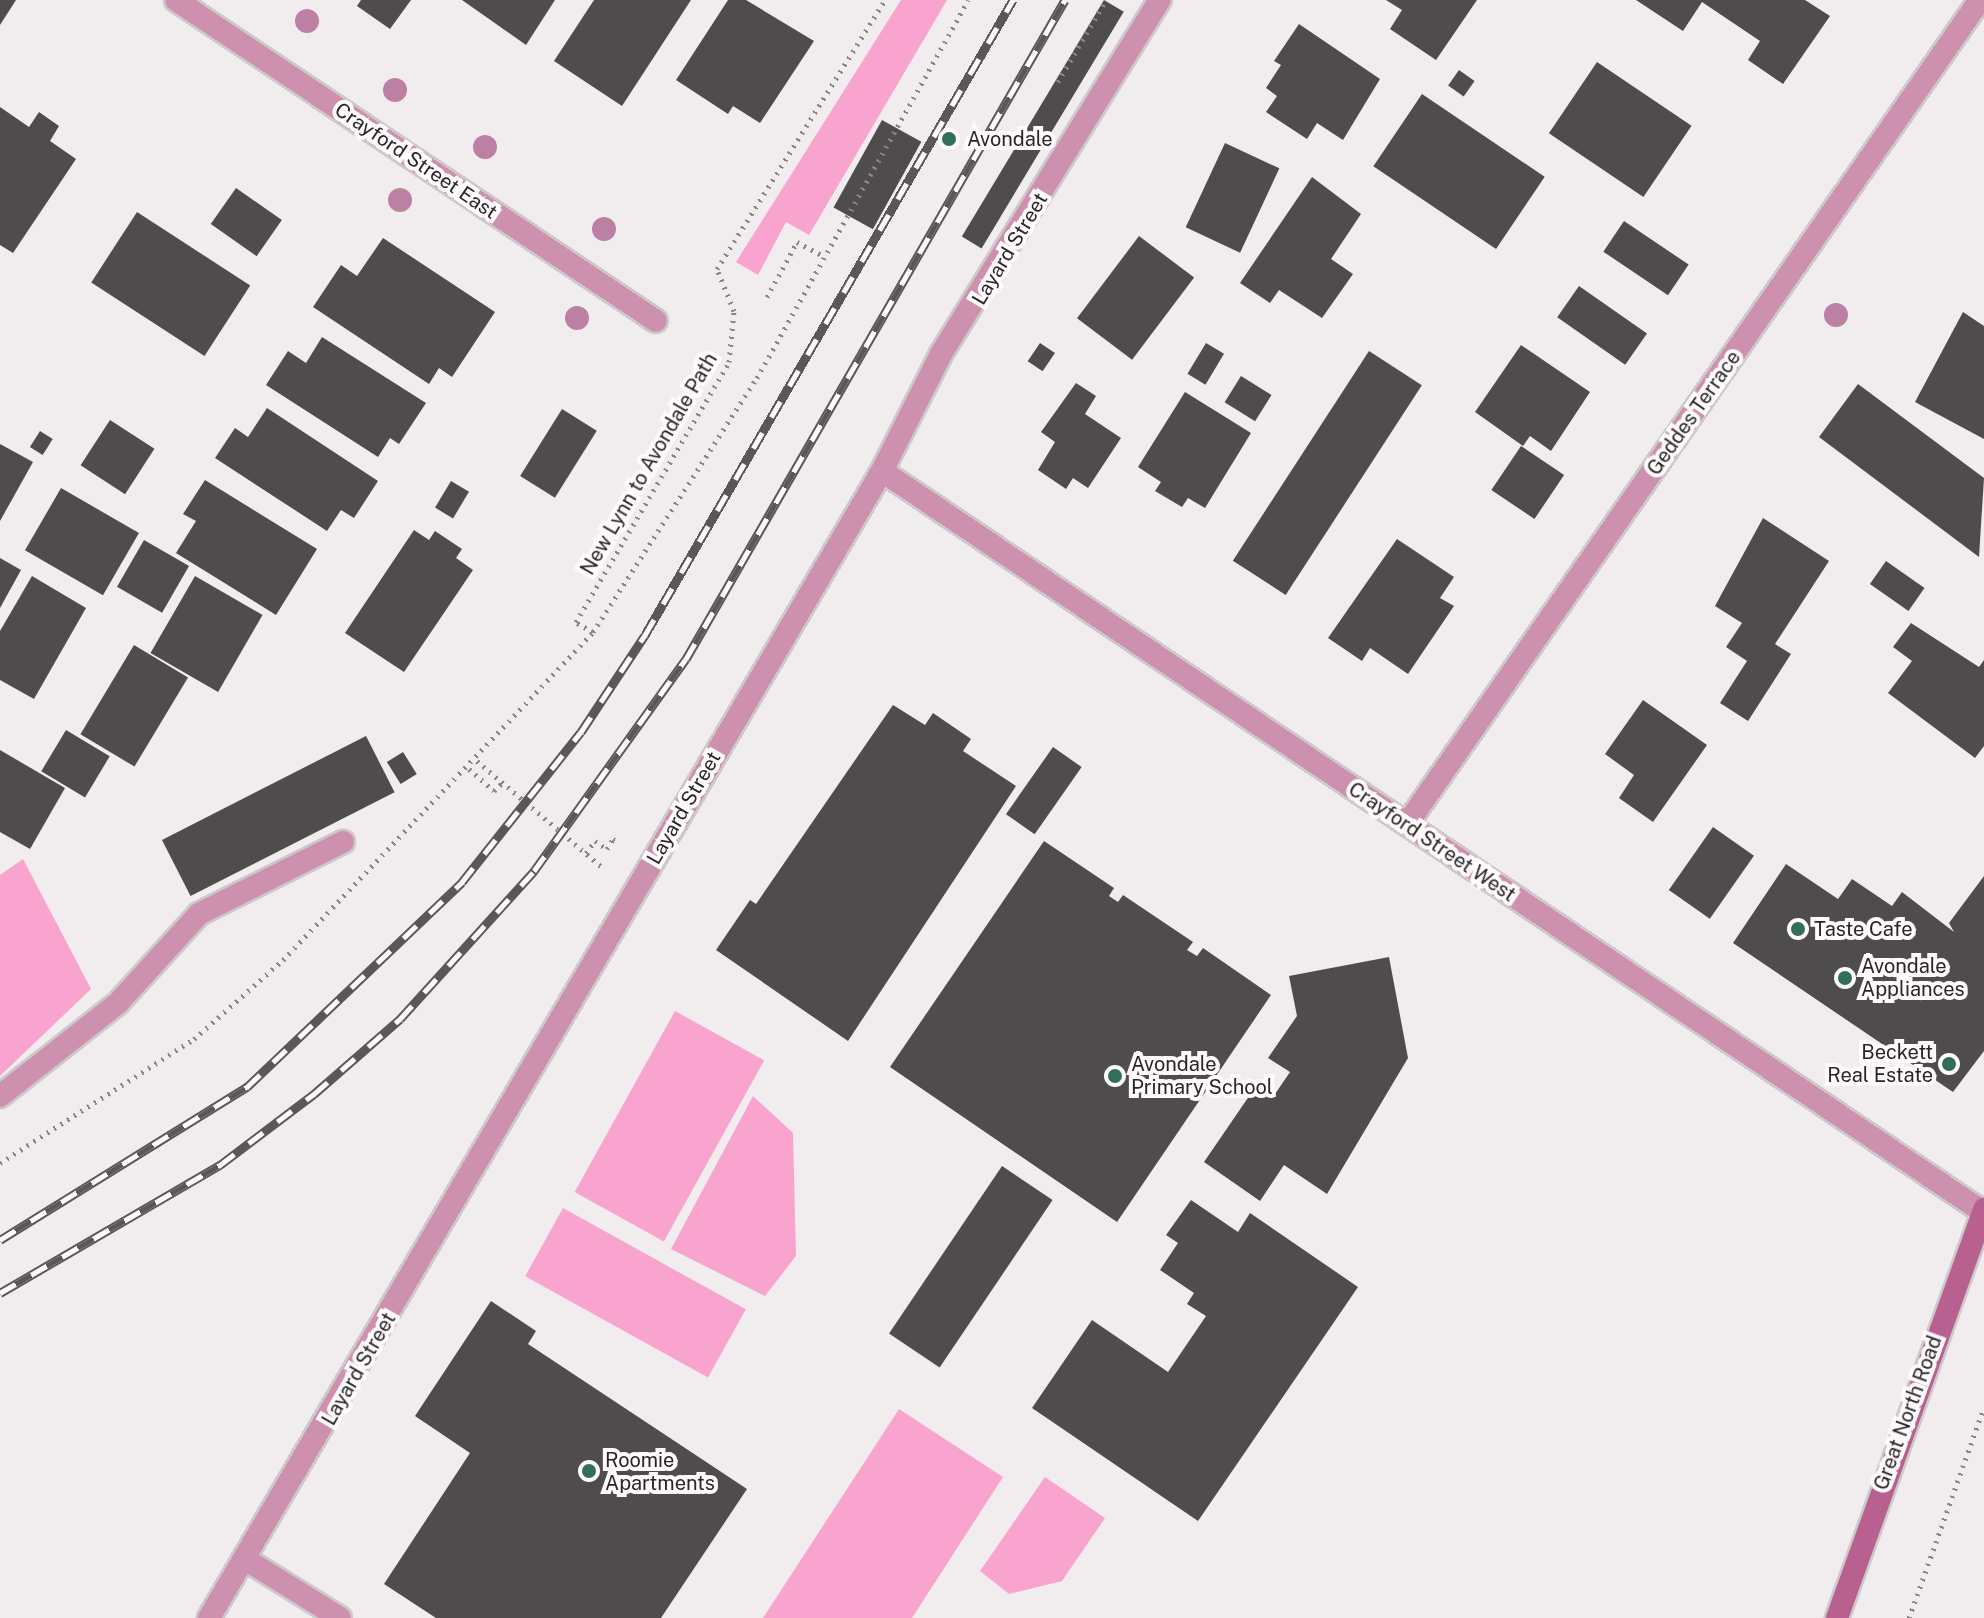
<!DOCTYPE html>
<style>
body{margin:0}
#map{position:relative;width:1984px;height:1618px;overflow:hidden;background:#f1edef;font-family:"Public Sans",sans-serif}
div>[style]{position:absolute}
.green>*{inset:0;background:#f8a4ce;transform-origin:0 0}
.building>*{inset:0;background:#4f4c4d;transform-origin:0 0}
.path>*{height:5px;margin-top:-2.5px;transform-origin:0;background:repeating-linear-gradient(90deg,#898687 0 2px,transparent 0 8px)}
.roads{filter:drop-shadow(2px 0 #cdc9cb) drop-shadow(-2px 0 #cdc9cb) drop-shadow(0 2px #cdc9cb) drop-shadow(0 -2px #cdc9cb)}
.service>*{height:22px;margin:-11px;padding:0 11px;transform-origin:11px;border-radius:11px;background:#cd90af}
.minor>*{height:22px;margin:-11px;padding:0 11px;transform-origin:11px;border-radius:11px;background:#cd90af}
.secondary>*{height:22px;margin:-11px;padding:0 11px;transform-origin:11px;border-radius:11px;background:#b8608f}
.rail>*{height:9px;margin-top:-4.5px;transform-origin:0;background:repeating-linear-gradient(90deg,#fefafc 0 18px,#595758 0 36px);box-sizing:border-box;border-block:2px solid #595758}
.trees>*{width:24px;height:24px;margin:-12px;border-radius:50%;background:#bc80a4}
.dots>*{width:22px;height:22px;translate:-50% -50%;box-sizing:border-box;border:4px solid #fefafc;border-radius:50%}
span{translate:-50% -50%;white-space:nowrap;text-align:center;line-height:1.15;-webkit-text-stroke:8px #fefafc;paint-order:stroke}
.poi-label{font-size:20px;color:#272526}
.left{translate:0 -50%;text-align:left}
.right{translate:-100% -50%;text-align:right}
.street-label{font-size:20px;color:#272526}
</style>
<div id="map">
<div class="green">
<div style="clip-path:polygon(901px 0,947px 0,809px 235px,786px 222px,758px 275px,736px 262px)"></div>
<div style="clip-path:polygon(23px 859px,91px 989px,0 1076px,0 875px)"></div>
<div style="left:675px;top:1011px;width:102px;height:207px;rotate:29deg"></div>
<div style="clip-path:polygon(753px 1096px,793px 1133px,796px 1256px,765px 1296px,671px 1249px)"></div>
<div style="left:563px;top:1208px;width:209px;height:78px;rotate:29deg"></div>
<div style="clip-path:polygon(899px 1409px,1003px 1477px,912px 1618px,763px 1618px)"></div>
<div style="clip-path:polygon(1045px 1477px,1105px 1518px,1062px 1581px,1009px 1594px,980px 1571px)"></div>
</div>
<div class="building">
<div style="clip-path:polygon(0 0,16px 0,0 25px)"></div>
<div style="clip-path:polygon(361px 0,411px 0,390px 29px,357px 6px)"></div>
<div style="clip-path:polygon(462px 0,555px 0,526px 45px)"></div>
<div style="clip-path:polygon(594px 0,691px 0,622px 106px,554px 61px)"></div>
<div style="clip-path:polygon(728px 0,746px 0,814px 41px,760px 123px,733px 106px,728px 114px,676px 80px)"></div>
<div style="left:1104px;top:0;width:23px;height:276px;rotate:31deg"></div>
<div style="clip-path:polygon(1386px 0,1477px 0,1436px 60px,1390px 29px,1402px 10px)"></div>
<div style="clip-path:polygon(1636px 0,1805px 0,1830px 16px,1783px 84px,1748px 60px,1760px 41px,1702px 2px,1683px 31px)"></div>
<div style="clip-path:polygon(1299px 24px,1380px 79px,1343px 140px,1317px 123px,1307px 139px,1266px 112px,1277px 96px,1266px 88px,1281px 65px,1274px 61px)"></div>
<div style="left:1597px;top:62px;width:114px;height:86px;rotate:34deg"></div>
<div style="left:1459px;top:70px;width:19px;height:19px;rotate:35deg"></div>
<div style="left:1422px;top:94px;width:148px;height:87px;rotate:34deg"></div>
<div style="clip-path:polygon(0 107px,29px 127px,39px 112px,59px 126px,50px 141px,76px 159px,13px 253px,0 245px)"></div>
<div style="left:882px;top:120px;width:45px;height:100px;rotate:29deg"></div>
<div style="left:1225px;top:143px;width:60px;height:93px;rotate:25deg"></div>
<div style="clip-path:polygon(1312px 177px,1361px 214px,1331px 259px,1353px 274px,1322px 318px,1279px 290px,1270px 303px,1240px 283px)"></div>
<div style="left:236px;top:188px;width:56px;height:44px;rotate:35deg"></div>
<div style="left:137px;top:212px;width:135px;height:84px;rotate:33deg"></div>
<div style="left:1624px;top:221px;width:78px;height:37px;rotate:34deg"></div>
<div style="left:1139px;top:236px;width:69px;height:103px;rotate:37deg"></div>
<div style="clip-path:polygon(383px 238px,495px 312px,452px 377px,439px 368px,429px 384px,313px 307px,341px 265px,357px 276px)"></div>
<div style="left:1579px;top:286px;width:83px;height:38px;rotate:35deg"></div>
<div style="clip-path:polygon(1963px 312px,1984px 326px,1984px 439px,1915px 402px)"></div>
<div style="clip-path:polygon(322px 337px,426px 403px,399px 444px,390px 438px,378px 457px,266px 385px,288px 351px,306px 363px)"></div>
<div style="left:1040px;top:343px;width:18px;height:22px;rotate:34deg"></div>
<div style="left:1206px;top:343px;width:21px;height:36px;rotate:31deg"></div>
<div style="clip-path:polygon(1521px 345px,1590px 392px,1551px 451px,1530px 436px,1523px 446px,1475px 412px)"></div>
<div style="left:1369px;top:351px;width:63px;height:250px;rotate:33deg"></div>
<div style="left:1241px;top:376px;width:36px;height:31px;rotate:32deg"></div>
<div style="clip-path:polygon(1076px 383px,1096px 396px,1085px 414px,1121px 438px,1088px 488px,1073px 478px,1066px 489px,1038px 470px,1055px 442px,1041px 432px)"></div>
<div style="clip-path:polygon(1858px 384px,1984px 478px,1979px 557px,1819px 437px)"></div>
<div style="clip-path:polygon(1185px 392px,1251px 433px,1205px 508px,1188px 498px,1182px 507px,1155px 491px,1161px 482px,1138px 467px)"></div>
<div style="clip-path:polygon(267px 408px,378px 481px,354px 518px,341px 510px,327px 531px,215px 458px,235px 428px,248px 437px)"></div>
<div style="left:562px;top:409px;width:41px;height:79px;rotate:32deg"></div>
<div style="left:110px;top:420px;width:53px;height:54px;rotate:33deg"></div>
<div style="left:40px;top:431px;width:15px;height:19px;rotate:32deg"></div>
<div style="clip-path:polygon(0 444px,33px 462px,0 521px)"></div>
<div style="left:1521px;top:446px;width:52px;height:53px;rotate:34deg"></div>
<div style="clip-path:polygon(205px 480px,317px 549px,276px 615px,176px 553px,196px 521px,183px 514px)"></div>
<div style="left:451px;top:481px;width:21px;height:31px;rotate:31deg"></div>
<div style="left:61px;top:488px;width:90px;height:72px;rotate:30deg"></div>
<div style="clip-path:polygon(1763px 518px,1829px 561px,1775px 644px,1791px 654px,1748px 721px,1720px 703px,1747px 661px,1726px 647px,1742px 623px,1715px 606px)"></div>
<div style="clip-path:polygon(414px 530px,429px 540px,435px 531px,462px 549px,456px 558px,473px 570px,404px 672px,345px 633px)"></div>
<div style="clip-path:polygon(1397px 539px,1454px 577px,1440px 598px,1454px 606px,1408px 674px,1370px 648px,1362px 661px,1328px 638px)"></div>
<div style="left:144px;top:540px;width:52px;height:54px;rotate:30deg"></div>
<div style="clip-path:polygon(0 558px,21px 570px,0 608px)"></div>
<div style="left:1886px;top:561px;width:47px;height:28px;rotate:35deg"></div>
<div style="clip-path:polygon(32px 576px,86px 608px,34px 699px,0 680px,0 631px)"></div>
<div style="left:195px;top:576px;width:78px;height:89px;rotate:30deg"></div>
<div style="clip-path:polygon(1911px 623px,1979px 667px,1984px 660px,1984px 746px,1975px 758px,1888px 693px,1912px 661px,1893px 647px)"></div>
<div style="left:134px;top:645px;width:63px;height:104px;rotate:31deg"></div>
<div style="clip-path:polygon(1643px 700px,1707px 745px,1653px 822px,1619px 798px,1634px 775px,1605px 754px)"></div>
<div style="clip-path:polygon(893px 705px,925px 725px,933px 713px,971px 739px,963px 751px,1016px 786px,848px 1041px,716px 950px,750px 900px,756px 904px)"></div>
<div style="left:66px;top:730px;width:51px;height:48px;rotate:31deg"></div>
<div style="left:366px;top:736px;width:63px;height:229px;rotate:63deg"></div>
<div style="left:1053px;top:747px;width:35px;height:82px;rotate:35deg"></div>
<div style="clip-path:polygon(0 750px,65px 788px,30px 849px,0 832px)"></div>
<div style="left:403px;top:752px;width:26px;height:19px;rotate:58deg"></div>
<div style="left:1713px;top:827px;width:50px;height:77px;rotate:35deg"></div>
<div style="clip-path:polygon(1044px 841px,1114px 888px,1109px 896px,1118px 902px,1123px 895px,1193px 942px,1187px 950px,1197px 956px,1203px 948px,1271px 995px,1117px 1222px,890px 1067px)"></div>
<div style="clip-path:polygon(1786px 864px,1838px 899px,1852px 879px,1892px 906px,1902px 892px,1954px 932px,1949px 923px,1984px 876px,1984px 1051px,1953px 1092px,1733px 943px)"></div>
<div style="clip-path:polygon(1389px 957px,1408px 1058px,1327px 1194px,1284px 1165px,1260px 1201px,1204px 1162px,1256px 1086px,1273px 1097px,1290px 1072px,1268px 1058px,1297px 1016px,1289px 976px)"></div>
<div style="left:1002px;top:1166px;width:61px;height:202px;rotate:34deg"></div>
<div style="clip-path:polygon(1191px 1200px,1238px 1232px,1250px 1213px,1358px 1287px,1198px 1521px,1032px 1408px,1092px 1320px,1168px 1372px,1206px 1316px,1187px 1304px,1194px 1293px,1160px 1270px,1178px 1243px,1166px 1235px)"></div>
<div style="clip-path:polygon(491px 1301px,536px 1331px,528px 1344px,747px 1489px,661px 1618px,436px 1618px,384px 1584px,470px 1453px,415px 1416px)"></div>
</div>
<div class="path">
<div style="left:1058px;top:82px;width:95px;rotate:-59.7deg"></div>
<div style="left:767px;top:297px;width:63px;rotate:-61.4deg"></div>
<div style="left:797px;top:242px;width:32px;rotate:28deg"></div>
<div style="left:593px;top:632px;width:302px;rotate:-57.2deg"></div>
<div style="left:757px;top:378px;width:433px;rotate:-60.8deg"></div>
<div style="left:477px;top:761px;width:164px;rotate:40.3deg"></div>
<div style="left:469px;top:769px;width:33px;rotate:41deg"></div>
<div style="left:494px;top:791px;width:13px;rotate:-45deg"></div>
<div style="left:586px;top:853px;width:15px;rotate:-53deg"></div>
<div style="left:595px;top:841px;width:14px;rotate:34deg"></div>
<div style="left:607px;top:849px;width:12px;rotate:-59deg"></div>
<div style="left:613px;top:839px;width:7px;rotate:34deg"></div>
<div style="left:0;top:1163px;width:230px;rotate:-32.6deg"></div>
<div style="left:194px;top:1039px;width:119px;rotate:-41.6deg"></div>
<div style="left:283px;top:960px;width:451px;rotate:-46.6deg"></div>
<div style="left:593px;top:632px;width:20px;rotate:-150deg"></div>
<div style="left:576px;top:622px;width:302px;rotate:-59.5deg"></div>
<div style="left:729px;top:362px;width:51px;rotate:-84.4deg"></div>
<div style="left:734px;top:311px;width:45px;rotate:-112deg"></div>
<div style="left:717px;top:269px;width:317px;rotate:-58deg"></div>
<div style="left:1909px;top:1618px;width:224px;rotate:-70.4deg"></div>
</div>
<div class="roads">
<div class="service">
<div style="left:0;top:1096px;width:150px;rotate:-38.2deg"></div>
<div style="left:118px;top:1003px;width:120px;rotate:-47.7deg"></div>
<div style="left:199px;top:914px;width:161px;rotate:-26.6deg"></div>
<div style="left:248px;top:1561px;width:108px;rotate:31.8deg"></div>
</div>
<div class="minor">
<div style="left:176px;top:0;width:577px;rotate:33.77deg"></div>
<div style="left:882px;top:471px;width:1327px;rotate:33.94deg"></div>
<div style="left:1407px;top:824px;width:1004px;rotate:-55.19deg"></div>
<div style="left:209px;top:1618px;width:1330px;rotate:-59.6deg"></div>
<div style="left:882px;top:471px;width:131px;rotate:-63.2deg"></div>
<div style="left:941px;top:354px;width:416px;rotate:-58.3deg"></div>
</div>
<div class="secondary">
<div style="left:1837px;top:1618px;width:435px;rotate:-70.2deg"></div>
</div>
</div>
<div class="rail">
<div style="left:0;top:1240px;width:291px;rotate:-31.8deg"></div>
<div style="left:247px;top:1087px;width:297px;rotate:-43.6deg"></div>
<div style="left:462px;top:882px;width:191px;rotate:-51.6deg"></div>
<div style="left:581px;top:732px;width:116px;rotate:-56.6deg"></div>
<div style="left:645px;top:635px;width:734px;rotate:-59.91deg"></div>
<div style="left:0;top:1293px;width:255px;rotate:-30.2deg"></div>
<div style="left:220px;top:1165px;width:118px;rotate:-37.1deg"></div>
<div style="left:314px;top:1094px;width:114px;rotate:-41.1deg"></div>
<div style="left:400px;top:1019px;width:200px;rotate:-47.8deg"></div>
<div style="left:534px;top:871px;width:261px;rotate:-54.4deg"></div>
<div style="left:686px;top:659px;width:760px;rotate:-60.1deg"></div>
</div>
<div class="trees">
<div style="left:307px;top:21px"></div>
<div style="left:395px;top:90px"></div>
<div style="left:485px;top:147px"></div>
<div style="left:400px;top:200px"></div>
<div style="left:604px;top:229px"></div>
<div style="left:1836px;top:315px"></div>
<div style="left:577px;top:318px"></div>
</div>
<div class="dots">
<div style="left:949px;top:139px;background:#326e59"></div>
<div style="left:1798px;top:929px;background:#326e59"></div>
<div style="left:1845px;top:978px;background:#326e59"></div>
<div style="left:1949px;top:1064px;background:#326e59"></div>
<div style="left:1115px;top:1076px;background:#326e59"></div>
<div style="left:589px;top:1471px;background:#326e59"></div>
</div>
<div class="poi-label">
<span class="left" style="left:967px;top:139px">Avondale</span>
<span class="left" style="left:1814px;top:929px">Taste Cafe</span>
<span class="left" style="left:1861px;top:978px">Avondale<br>Appliances</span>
<span class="right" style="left:1933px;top:1064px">Beckett<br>Real Estate</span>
<span class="left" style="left:1131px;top:1076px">Avondale<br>Primary School</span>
<span class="left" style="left:605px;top:1472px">Roomie<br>Apartments</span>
</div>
<div class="street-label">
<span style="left:416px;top:161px;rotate:34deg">Crayford Street East</span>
<span style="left:1010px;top:249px;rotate:-59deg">Layard Street</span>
<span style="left:1694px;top:413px;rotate:-55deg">Geddes Terrace</span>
<span style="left:649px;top:464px;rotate:-60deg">New Lynn to Avondale Path</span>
<span style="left:684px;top:808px;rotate:-60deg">Layard Street</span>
<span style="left:1432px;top:842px;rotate:34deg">Crayford Street West</span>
<span style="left:359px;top:1369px;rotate:-60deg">Layard Street</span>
<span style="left:1908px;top:1413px;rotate:-70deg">Great North Road</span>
</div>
</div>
